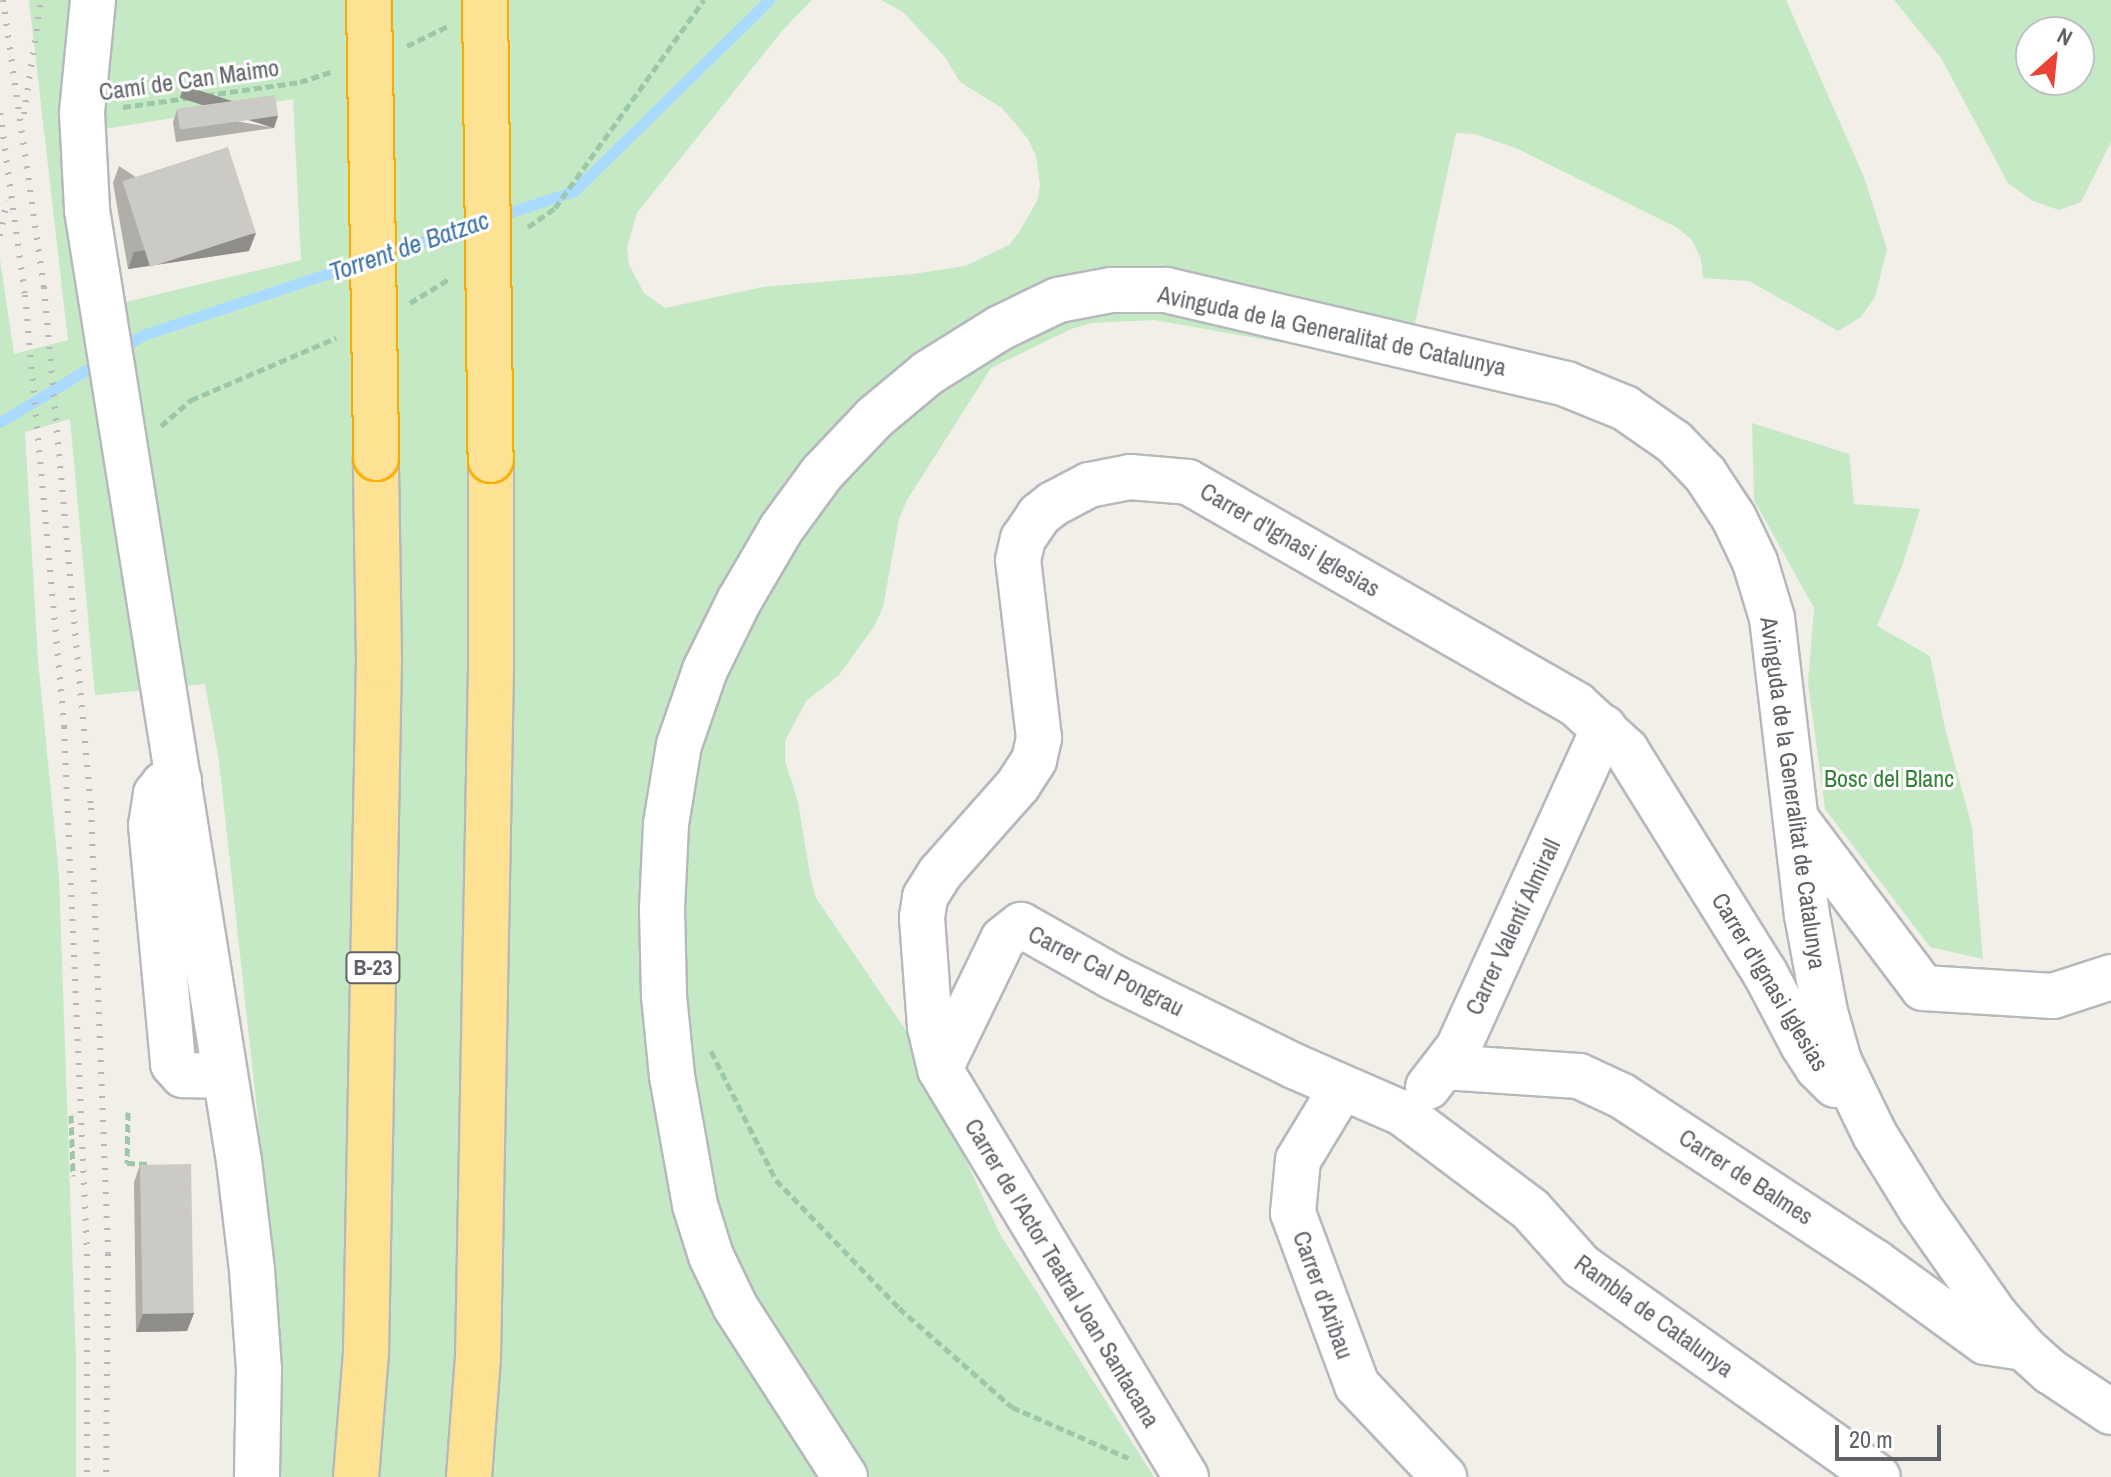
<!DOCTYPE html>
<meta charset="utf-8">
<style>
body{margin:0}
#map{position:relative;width:2111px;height:1477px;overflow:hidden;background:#f1efe8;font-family:"Archivo Narrow",sans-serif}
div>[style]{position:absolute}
.green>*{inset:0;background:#c5e8c5}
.stream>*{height:11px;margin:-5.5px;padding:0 5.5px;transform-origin:5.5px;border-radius:5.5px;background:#aadaff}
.path>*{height:5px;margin-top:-2.5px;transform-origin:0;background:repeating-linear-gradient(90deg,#9cc7a9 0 8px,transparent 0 12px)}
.roads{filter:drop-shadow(2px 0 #b5b8bc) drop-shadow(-2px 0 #b5b8bc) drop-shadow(0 2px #b5b8bc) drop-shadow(0 -2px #b5b8bc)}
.minor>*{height:44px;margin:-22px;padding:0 22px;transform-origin:22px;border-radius:22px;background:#fff}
.highway>*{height:44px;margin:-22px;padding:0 22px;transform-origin:22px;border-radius:22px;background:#fde293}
.rail>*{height:6px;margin-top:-3px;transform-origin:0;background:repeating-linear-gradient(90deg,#b6b7b8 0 2px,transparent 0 12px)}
.bridges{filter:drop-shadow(2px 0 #f9ab00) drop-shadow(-2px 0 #f9ab00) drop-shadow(0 2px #f9ab00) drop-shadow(0 -2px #f9ab00)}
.highway-bridge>*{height:44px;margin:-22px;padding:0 22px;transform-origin:22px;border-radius:22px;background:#fde293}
.wall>*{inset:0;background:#afaea9}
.shaded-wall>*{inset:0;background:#8f8d8a;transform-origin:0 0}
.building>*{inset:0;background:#cccac5;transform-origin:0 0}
span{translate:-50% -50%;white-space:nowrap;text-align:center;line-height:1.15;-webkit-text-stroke:6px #fff;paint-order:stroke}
.shield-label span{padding:2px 6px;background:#fff;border:2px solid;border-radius:6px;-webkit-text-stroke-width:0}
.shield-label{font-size:22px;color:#5f6368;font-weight:700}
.street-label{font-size:24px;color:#5f6368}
.park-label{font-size:24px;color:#348238}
.water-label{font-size:26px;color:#4174aa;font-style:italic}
.north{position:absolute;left:2015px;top:16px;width:80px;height:80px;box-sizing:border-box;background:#fff;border:2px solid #bfc1c3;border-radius:50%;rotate:27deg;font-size:22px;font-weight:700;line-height:32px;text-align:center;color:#5f6368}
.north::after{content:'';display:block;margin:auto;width:28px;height:36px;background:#ea4335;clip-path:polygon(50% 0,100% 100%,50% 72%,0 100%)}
.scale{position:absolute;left:1835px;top:1425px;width:106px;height:36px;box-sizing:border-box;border:4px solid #5f6368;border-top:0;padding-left:10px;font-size:24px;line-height:28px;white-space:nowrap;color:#5f6368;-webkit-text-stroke:6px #fff;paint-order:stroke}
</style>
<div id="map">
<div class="green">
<div style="clip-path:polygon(evenodd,29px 0,812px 0,782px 31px,637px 213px,627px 248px,629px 265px,644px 293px,665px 308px,763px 287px,913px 274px,965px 266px,1009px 245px,1018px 234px,1038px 199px,1040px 184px,1036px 156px,1028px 139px,1002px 108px,960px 82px,945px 57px,903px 12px,881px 0,1786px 0,1864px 177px,1887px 249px,1875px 297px,1861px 317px,1838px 331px,1749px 281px,1703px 278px,1701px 259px,1692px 240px,1676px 227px,1518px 149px,1475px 134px,1456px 133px,1406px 365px,1155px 320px,1091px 323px,1071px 329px,991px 368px,907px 500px,899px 519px,883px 607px,875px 625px,839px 675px,806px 701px,785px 741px,785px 761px,798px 802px,810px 875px,816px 898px,905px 1029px,1000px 1234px,1154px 1477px,281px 1477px,271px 1239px,219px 761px,205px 684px,95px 695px,70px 419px,25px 432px,38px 660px,59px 875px,76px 1361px,76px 1477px,0 1477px,0 259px,14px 354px,68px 340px,29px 0,293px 99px,301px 260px,126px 302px,96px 177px,104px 129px,293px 99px)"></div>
<div style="clip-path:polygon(evenodd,1894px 0,2111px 0,2111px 142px,2081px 202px,2059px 210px,2033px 201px,2008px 183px,1941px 58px,1894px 0,2031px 32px,2079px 32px,2079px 80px,2031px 80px,2031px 32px)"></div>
<div style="clip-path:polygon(1752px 423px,1849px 454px,1854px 504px,1920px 509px,1902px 566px,1877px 626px,1930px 656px,1945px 728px,1972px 827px,1983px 959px,1930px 947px,1825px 809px,1808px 683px,1814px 608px,1754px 500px)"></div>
</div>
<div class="stream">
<div style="left:496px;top:217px;width:82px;rotate:-18.4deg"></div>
<div style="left:574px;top:191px;width:273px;rotate:-44.4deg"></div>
<div style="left:382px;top:255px;width:102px;rotate:-18.3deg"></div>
<div style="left:119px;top:350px;width:28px;rotate:-32deg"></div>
<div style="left:143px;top:335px;width:235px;rotate:-18.4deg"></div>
<div style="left:0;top:422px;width:118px;rotate:-31.1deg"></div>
</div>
<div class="path">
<div style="left:407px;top:46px;width:46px;rotate:-26deg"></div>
<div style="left:123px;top:107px;width:179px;rotate:-8deg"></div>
<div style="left:300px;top:82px;width:35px;rotate:-18deg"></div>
<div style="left:528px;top:227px;width:33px;rotate:-35deg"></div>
<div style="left:555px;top:208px;width:256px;rotate:-54.4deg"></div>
<div style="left:410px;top:303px;width:46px;rotate:-31.6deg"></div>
<div style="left:161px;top:426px;width:40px;rotate:-41deg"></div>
<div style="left:191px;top:400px;width:158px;rotate:-23.2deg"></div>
<div style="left:711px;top:1051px;width:144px;rotate:63.3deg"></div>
<div style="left:776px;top:1180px;width:178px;rotate:46.1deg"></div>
<div style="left:899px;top:1308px;width:150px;rotate:41.2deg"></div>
<div style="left:1012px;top:1407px;width:127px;rotate:23.7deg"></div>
<div style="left:128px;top:1112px;width:51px;rotate:91.1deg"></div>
<div style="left:127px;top:1163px;width:20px;rotate:3deg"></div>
<div style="left:71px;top:1115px;width:61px;rotate:88.1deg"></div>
</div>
<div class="roads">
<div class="minor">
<div style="left:93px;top:0;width:114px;rotate:95.6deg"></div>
<div style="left:82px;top:113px;width:97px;rotate:87deg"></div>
<div style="left:87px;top:210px;width:963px;rotate:80.92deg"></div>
<div style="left:239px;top:1161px;width:110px;rotate:83.2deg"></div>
<div style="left:252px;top:1270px;width:99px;rotate:86deg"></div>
<div style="left:259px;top:1369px;width:108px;rotate:91.1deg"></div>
<div style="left:179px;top:780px;width:16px;rotate:165deg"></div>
<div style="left:164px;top:784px;width:13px;rotate:129deg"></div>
<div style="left:156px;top:794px;width:31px;rotate:99deg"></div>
<div style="left:151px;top:825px;width:240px;rotate:84.7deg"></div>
<div style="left:173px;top:1064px;width:15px;rotate:48deg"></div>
<div style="left:183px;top:1075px;width:42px;rotate:1.4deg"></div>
<div style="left:1796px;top:819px;width:211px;rotate:53.1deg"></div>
<div style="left:1923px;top:988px;width:130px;rotate:3.5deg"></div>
<div style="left:2053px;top:996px;width:61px;rotate:-18.1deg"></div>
<div style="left:1444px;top:1067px;width:135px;rotate:3.8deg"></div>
<div style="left:1579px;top:1076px;width:47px;rotate:24.9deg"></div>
<div style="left:1622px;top:1096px;width:303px;rotate:33.3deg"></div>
<div style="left:1875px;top:1262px;width:136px;rotate:36deg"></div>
<div style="left:1985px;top:1342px;width:36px;rotate:9deg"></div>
<div style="left:940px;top:1069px;width:144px;rotate:-64.1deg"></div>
<div style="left:1003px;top:939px;width:23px;rotate:-38deg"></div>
<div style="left:1021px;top:925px;width:103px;rotate:29.5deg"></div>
<div style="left:1111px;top:976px;width:204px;rotate:26.2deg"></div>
<div style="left:1294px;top:1066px;width:118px;rotate:23.5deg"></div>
<div style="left:1402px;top:1113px;width:161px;rotate:36.9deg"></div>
<div style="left:1531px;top:1210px;width:75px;rotate:48.2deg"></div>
<div style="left:1581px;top:1266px;width:364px;rotate:35.4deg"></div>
<div style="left:1428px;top:1087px;width:49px;rotate:-52.4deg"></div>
<div style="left:1458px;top:1048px;width:352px;rotate:-65.5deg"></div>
<div style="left:1341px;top:1089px;width:83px;rotate:121.2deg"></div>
<div style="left:1298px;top:1160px;width:53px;rotate:95.4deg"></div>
<div style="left:1293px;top:1213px;width:184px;rotate:69.6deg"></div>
<div style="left:1357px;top:1385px;width:127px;rotate:46.6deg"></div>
<div style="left:845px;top:1477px;width:203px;rotate:-122.8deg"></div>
<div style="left:735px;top:1306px;width:55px;rotate:-115.6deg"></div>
<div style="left:711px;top:1256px;width:53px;rotate:-107.4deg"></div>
<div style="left:695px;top:1205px;width:131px;rotate:-100.1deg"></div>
<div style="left:672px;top:1076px;width:80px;rotate:-95.7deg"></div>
<div style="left:664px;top:996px;width:87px;rotate:-91.3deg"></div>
<div style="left:662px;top:909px;width:85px;rotate:-87.3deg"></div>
<div style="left:666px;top:824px;width:80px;rotate:-80.7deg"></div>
<div style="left:679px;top:745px;width:79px;rotate:-70.9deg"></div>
<div style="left:705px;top:670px;width:77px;rotate:-63.8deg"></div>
<div style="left:739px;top:601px;width:83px;rotate:-59.7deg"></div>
<div style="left:781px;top:529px;width:69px;rotate:-53.8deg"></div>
<div style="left:822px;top:473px;width:76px;rotate:-46.6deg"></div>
<div style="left:874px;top:418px;width:70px;rotate:-39.8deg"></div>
<div style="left:928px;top:373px;width:85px;rotate:-32deg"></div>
<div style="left:1000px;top:328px;width:64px;rotate:-25.8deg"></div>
<div style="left:1058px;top:300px;width:55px;rotate:-10.5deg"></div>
<div style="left:1112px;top:290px;width:54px"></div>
<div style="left:1166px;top:290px;width:411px;rotate:13.2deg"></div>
<div style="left:1566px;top:384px;width:64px;rotate:22.1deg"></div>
<div style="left:1625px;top:408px;width:60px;rotate:34.8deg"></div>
<div style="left:1674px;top:442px;width:45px;rotate:45.9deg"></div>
<div style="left:1705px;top:474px;width:53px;rotate:56.6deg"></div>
<div style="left:1734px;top:518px;width:49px;rotate:64.5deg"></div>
<div style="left:1755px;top:562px;width:59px;rotate:73.1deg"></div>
<div style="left:1772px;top:618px;width:299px;rotate:83.3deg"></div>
<div style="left:1807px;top:915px;width:99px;rotate:79.5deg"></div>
<div style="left:1825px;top:1012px;width:51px;rotate:74.1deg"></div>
<div style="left:1839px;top:1061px;width:82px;rotate:64.1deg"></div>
<div style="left:1875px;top:1135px;width:86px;rotate:58.3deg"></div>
<div style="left:1920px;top:1208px;width:132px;rotate:54.9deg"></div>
<div style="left:1996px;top:1316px;width:43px;rotate:48.8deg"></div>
<div style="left:2024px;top:1348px;width:36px;rotate:42deg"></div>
<div style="left:2051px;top:1372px;width:72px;rotate:33.7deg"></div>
<div style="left:1186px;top:1477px;width:476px;rotate:-121.1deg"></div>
<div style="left:940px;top:1069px;width:43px;rotate:-103.4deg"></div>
<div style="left:930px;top:1027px;width:110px;rotate:-94.2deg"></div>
<div style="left:922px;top:917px;width:20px;rotate:-81deg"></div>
<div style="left:925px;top:897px;width:28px;rotate:-58deg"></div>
<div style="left:940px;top:873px;width:118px;rotate:-48.4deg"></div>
<div style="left:1018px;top:785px;width:30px;rotate:-57deg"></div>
<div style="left:1034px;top:760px;width:23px;rotate:-77deg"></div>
<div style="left:1039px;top:738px;width:179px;rotate:-96.7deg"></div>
<div style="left:1018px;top:560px;width:22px;rotate:-77deg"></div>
<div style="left:1023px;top:539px;width:29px;rotate:-56deg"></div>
<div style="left:1039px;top:515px;width:18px;rotate:-38deg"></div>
<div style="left:1053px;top:504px;width:41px;rotate:-27.8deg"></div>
<div style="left:1089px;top:485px;width:42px;rotate:-11deg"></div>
<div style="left:1130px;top:477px;width:58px;rotate:4.9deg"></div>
<div style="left:1188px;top:482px;width:448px;rotate:29.8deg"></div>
<div style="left:1577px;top:705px;width:67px;rotate:42.6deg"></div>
<div style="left:1626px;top:750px;width:263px;rotate:58.1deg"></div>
<div style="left:1765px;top:973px;width:81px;rotate:62.2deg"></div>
<div style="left:1803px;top:1045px;width:27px;rotate:57deg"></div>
<div style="left:1818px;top:1068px;width:24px;rotate:45deg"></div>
</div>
<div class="highway">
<div style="left:356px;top:1477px;width:124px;rotate:-85.4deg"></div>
<div style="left:366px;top:1353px;width:693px;rotate:-88.93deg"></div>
<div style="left:379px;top:660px;width:202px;rotate:-90.9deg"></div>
<div style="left:469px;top:1477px;width:119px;rotate:-85.7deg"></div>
<div style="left:478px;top:1358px;width:688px;rotate:-88.92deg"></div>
<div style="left:491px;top:670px;width:210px;rotate:-90deg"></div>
</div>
</div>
<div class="rail">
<div style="left:3px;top:0;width:290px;rotate:81.9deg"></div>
<div style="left:44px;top:287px;width:523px;rotate:84.85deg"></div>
<div style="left:91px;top:808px;width:446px;rotate:87.8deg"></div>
<div style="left:108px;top:1254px;width:223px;rotate:90.5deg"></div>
<div style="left:0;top:113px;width:184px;rotate:82.2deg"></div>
<div style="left:25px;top:295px;width:434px;rotate:84.8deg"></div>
<div style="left:64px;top:727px;width:528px;rotate:87.5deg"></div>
<div style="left:87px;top:1254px;width:223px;rotate:90deg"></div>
<div style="left:24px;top:114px;width:115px;rotate:-81.5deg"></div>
<div style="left:0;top:236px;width:36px;rotate:-79deg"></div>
</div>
<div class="bridges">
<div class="highway-bridge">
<div style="left:369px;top:0;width:458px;rotate:89.1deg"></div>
<div style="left:485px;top:0;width:460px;rotate:89.3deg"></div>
</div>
</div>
<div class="wall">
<div style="clip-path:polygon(177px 110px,274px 128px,176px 142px,173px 122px)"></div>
<div style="clip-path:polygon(119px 166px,249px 251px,128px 269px,113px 183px)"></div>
<div style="clip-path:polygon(140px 1165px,194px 1313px,187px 1331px,136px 1332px,134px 1182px)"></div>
</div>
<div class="shaded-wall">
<div style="left:278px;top:116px;width:13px;height:99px;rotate:108deg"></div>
<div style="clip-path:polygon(256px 233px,249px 251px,128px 269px,134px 252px)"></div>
<div style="clip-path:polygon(194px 1313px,187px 1331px,136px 1332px,143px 1314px)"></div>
</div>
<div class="building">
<div style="left:275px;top:95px;width:21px;height:99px;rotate:82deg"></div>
<div style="left:228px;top:147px;width:90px;height:111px;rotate:72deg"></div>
<div style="left:191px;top:1164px;width:149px;height:51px;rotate:89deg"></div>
</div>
<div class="shield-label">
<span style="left:373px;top:968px">B-23</span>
</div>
<div class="street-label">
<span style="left:189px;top:80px;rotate:-8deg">Camí de Can Maimo</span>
<span style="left:1332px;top:331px;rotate:12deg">Avinguda de la Generalitat de Catalunya</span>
<span style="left:1290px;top:540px;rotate:30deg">Carrer d'Ignasi Iglesias</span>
<span style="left:1793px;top:793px;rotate:82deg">Avinguda de la Generalitat de Catalunya</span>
<span style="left:1513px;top:927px;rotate:-65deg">Carrer Valentí Almirall</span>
<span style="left:1106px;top:971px;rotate:27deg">Carrer Cal Pongrau</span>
<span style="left:1770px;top:982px;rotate:59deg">Carrer d'Ignasi Iglesias</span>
<span style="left:1746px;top:1177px;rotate:33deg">Carrer de Balmes</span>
<span style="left:1062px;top:1273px;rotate:59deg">Carrer de l'Actor Teatral Joan Santacana</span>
<span style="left:1323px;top:1295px;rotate:70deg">Carrer d'Aribau</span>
<span style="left:1654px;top:1316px;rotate:36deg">Rambla de Catalunya</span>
</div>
<div class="park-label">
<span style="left:1889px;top:779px">Bosc del Blanc</span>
</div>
<div class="water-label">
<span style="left:409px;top:246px;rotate:-19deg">Torrent de Batzac</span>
</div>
<div class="north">N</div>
<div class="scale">20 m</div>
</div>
